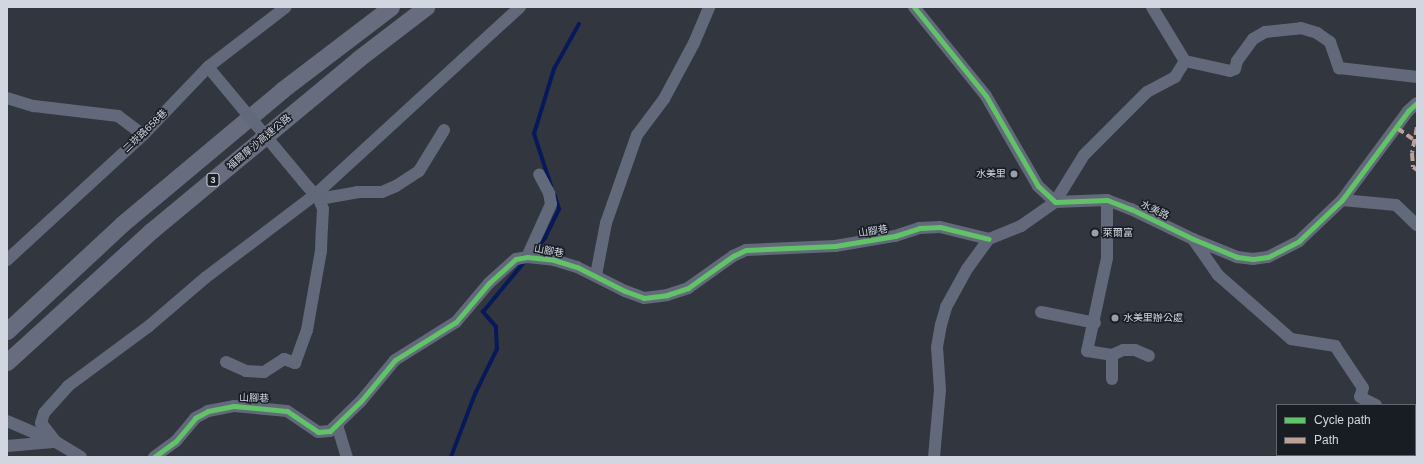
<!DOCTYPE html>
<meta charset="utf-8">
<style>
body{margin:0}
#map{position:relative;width:1424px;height:464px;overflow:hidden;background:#32363f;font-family:Helvetica,"Noto Sans TC",sans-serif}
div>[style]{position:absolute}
.stream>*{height:3.5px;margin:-1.75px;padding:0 1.75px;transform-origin:1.75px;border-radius:1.75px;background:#07195b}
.minor>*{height:12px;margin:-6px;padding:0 6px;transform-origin:6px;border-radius:6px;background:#62697a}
.highway>*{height:17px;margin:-8.5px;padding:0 8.5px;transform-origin:8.5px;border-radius:8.5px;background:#676d7f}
.minor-bridge>*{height:12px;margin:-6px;padding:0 6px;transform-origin:6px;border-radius:6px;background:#62697a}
.quiet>*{height:4px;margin-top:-2px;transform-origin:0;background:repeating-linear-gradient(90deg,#bda197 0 8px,transparent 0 12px)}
.cycleway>*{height:5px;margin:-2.5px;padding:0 2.5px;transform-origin:2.5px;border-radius:2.5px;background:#61c268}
.dots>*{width:11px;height:11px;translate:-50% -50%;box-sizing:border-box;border:2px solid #181c23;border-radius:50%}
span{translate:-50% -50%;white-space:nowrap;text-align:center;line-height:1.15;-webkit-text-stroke:3px #181c23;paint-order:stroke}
.shield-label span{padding:1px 3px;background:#181c23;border:1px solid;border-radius:3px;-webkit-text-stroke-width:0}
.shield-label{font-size:9px;color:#d1d6e1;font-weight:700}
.street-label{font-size:10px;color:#d1d6e1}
.poi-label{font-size:10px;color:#d1d6e1}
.right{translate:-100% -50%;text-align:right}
.left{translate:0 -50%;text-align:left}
.frame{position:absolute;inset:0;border:8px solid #d1d6e1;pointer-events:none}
.legend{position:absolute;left:1276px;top:404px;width:140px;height:52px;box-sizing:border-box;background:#181c23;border:1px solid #62666f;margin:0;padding:5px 7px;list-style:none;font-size:12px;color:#d1d6e1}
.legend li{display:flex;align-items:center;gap:8px;height:20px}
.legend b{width:20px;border:1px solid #62666f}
</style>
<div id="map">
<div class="stream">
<div style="left:551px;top:186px;width:55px;rotate:-108.1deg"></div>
<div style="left:534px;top:134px;width:68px;rotate:-72.9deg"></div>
<div style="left:554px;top:69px;width:51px;rotate:-60.9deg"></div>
<div style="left:537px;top:248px;width:13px;rotate:-51deg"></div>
<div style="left:545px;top:238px;width:32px;rotate:-64deg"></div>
<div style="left:559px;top:209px;width:13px;rotate:-108deg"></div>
<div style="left:451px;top:457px;width:67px;rotate:-69.1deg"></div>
<div style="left:475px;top:394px;width:50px;rotate:-63.9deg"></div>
<div style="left:497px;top:349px;width:22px;rotate:-93deg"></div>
<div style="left:496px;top:327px;width:20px;rotate:-131deg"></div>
<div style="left:483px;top:312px;width:67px;rotate:-50.4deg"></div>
</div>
<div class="minor">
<div style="left:914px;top:7px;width:114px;rotate:51deg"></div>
<div style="left:986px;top:96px;width:104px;rotate:60deg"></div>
<div style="left:1038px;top:186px;width:23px;rotate:43deg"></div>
<div style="left:1055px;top:202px;width:52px;rotate:-2.2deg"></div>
<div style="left:1107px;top:200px;width:26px;rotate:21deg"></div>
<div style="left:1131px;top:209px;width:69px;rotate:25.8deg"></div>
<div style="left:1193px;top:239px;width:48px;rotate:22.2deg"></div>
<div style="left:1237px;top:257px;width:16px;rotate:7deg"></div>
<div style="left:1253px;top:259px;width:15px;rotate:-8deg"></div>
<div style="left:1268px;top:257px;width:35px;rotate:-27deg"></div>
<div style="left:1299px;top:241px;width:59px;rotate:-43.6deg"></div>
<div style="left:1342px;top:200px;width:111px;rotate:-53.4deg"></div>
<div style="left:1408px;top:111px;width:12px;rotate:-42deg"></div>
<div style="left:1152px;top:7px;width:63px;rotate:58.6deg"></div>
<div style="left:7px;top:98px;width:28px;rotate:17deg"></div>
<div style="left:34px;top:106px;width:85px;rotate:6.8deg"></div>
<div style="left:118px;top:116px;width:31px;rotate:37deg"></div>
<div style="left:319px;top:199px;width:39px;rotate:-10deg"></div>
<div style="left:357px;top:192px;width:25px"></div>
<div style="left:382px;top:192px;width:15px;rotate:-23deg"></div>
<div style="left:396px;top:186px;width:27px;rotate:-33deg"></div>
<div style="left:419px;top:171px;width:48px;rotate:-58.6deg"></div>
<div style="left:1107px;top:200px;width:58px;rotate:90deg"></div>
<div style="left:1107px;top:258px;width:95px;rotate:102.1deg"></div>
<div style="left:1087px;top:351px;width:25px;rotate:9deg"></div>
<div style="left:1112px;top:355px;width:12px;rotate:-24deg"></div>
<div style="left:1123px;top:350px;width:12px"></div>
<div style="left:1135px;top:350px;width:15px;rotate:23deg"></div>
<div style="left:1342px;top:200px;width:54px;rotate:5.3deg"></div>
<div style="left:1396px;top:205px;width:29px;rotate:44deg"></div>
<div style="left:1193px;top:239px;width:44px;rotate:55.2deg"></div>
<div style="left:1218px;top:275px;width:97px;rotate:41.2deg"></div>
<div style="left:1291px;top:339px;width:45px;rotate:9deg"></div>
<div style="left:1335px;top:346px;width:50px;rotate:56.3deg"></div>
<div style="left:1363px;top:388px;width:9px;rotate:108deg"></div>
<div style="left:1360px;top:397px;width:18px;rotate:27deg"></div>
<div style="left:527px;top:257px;width:58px;rotate:-65.6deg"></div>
<div style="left:551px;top:204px;width:11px;rotate:-100deg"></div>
<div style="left:549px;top:193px;width:21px;rotate:-118deg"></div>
<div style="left:7px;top:260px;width:185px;rotate:-42.6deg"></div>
<div style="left:143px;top:135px;width:94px;rotate:-46.3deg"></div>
<div style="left:208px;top:67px;width:98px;rotate:-37.6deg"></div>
<div style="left:596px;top:275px;width:53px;rotate:-79.1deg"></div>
<div style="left:606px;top:223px;width:93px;rotate:-70.6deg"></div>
<div style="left:637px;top:135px;width:45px;rotate:-53.1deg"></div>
<div style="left:664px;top:99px;width:64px;rotate:-61.8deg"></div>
<div style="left:694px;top:43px;width:39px;rotate:-67deg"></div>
<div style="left:1041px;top:312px;width:55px;rotate:11.5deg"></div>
<div style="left:226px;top:362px;width:22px;rotate:24deg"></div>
<div style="left:246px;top:371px;width:18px;rotate:3deg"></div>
<div style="left:264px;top:372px;width:24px;rotate:-33deg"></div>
<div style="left:284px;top:359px;width:12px;rotate:20deg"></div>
<div style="left:295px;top:363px;width:35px;rotate:-70deg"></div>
<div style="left:307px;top:330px;width:80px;rotate:-80deg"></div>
<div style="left:321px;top:251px;width:23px;rotate:-88deg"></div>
<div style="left:322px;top:228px;width:19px;rotate:-87deg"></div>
<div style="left:323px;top:209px;width:11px;rotate:-112deg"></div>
<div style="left:319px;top:199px;width:24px;rotate:-132deg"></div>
<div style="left:1112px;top:379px;width:24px;rotate:-90deg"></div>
<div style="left:7px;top:421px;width:53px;rotate:23.2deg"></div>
<div style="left:56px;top:442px;width:29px;rotate:31deg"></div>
<div style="left:337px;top:425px;width:34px;rotate:73deg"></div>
<div style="left:1415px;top:428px;width:2px;rotate:27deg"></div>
<div style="left:56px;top:442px;width:24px;rotate:-128deg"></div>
<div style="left:41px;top:423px;width:10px;rotate:-73deg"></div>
<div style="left:44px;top:413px;width:36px;rotate:-48deg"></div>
<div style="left:68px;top:386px;width:101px;rotate:-36.5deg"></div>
<div style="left:149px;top:326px;width:74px;rotate:-40.6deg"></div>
<div style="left:205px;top:278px;width:139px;rotate:-37.1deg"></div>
<div style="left:316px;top:194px;width:277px;rotate:-42.5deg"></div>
<div style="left:7px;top:446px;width:46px;rotate:-5deg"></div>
<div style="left:154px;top:457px;width:27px;rotate:-36deg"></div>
<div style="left:176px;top:441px;width:30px;rotate:-50deg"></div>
<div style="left:195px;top:418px;width:15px;rotate:-28deg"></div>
<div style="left:208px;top:411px;width:26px;rotate:-11deg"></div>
<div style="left:234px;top:406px;width:53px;rotate:5.4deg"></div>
<div style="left:287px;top:411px;width:37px;rotate:34deg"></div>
<div style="left:318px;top:432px;width:12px;rotate:-5deg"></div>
<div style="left:330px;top:431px;width:43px;rotate:-44.1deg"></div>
<div style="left:361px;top:401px;width:53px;rotate:-50.3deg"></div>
<div style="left:395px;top:360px;width:72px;rotate:-31.9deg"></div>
<div style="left:456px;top:322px;width:51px;rotate:-49.8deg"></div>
<div style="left:489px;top:283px;width:36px;rotate:-42deg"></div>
<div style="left:516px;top:259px;width:11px;rotate:-10deg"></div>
<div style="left:527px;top:257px;width:27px;rotate:6deg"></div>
<div style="left:554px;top:260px;width:24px;rotate:17deg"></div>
<div style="left:577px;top:267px;width:54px;rotate:26.6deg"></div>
<div style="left:625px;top:291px;width:20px;rotate:20deg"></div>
<div style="left:644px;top:298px;width:23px;rotate:-7deg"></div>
<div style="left:667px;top:295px;width:22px;rotate:-18deg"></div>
<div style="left:688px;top:288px;width:55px;rotate:-35.4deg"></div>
<div style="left:733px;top:256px;width:14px;rotate:-25deg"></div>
<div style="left:746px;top:250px;width:89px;rotate:-2.6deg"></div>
<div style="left:835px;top:246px;width:61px;rotate:-9.5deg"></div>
<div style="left:895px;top:236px;width:25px;rotate:-18deg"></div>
<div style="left:919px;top:228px;width:21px;rotate:-3deg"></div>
<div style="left:940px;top:227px;width:50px;rotate:13.8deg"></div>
<div style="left:934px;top:457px;width:67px;rotate:-84.9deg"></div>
<div style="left:940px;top:390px;width:43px;rotate:-94deg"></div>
<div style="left:937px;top:347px;width:22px;rotate:-80deg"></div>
<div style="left:941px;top:325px;width:19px;rotate:-74deg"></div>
<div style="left:946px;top:307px;width:43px;rotate:-61.1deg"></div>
<div style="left:967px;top:269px;width:37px;rotate:-54deg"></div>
<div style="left:989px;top:239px;width:35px;rotate:-22deg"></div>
<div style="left:1021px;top:226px;width:42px;rotate:-35.2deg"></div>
<div style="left:1055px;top:202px;width:55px;rotate:-58.3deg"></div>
<div style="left:1084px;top:155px;width:89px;rotate:-45deg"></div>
<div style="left:1147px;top:92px;width:32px;rotate:-28deg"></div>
<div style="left:1175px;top:77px;width:19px;rotate:-58deg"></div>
<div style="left:1185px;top:61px;width:46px;rotate:12.5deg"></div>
<div style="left:1230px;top:71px;width:5px;rotate:-22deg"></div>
<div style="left:1235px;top:69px;width:8px;rotate:-76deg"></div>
<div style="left:1237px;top:61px;width:27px;rotate:-54deg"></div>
<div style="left:1253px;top:39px;width:14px;rotate:-30deg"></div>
<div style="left:1265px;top:32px;width:36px;rotate:-6deg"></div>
<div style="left:1301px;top:28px;width:17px;rotate:17deg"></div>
<div style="left:1317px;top:33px;width:16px;rotate:35deg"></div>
<div style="left:1330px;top:42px;width:28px;rotate:71deg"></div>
<div style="left:1339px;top:68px;width:79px;rotate:6.6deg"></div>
</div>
<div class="highway">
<div style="left:7px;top:331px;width:157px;rotate:-42.9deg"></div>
<div style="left:122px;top:224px;width:209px;rotate:-39.9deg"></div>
<div style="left:282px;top:90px;width:137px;rotate:-37.3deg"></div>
<div style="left:7px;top:362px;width:195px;rotate:-42.3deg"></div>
<div style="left:151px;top:231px;width:269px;rotate:-39.7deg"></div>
<div style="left:358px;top:59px;width:86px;rotate:-37.4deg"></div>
</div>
<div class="minor-bridge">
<div style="left:208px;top:67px;width:148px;rotate:50.2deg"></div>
</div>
<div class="quiet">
<div style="left:1417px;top:127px;width:26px;rotate:101deg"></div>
<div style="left:1412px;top:153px;width:14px;rotate:86deg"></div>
<div style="left:1413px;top:167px;width:5px;rotate:37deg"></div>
<div style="left:1397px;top:128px;width:19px;rotate:35deg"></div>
</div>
<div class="cycleway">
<div style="left:914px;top:7px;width:114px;rotate:51deg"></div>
<div style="left:986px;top:96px;width:104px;rotate:60deg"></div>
<div style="left:1038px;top:186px;width:23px;rotate:43deg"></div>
<div style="left:1055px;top:202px;width:52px;rotate:-2.2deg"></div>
<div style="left:1107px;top:200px;width:26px;rotate:21deg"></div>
<div style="left:1131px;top:209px;width:69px;rotate:25.8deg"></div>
<div style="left:1193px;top:239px;width:48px;rotate:22.2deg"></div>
<div style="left:1237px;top:257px;width:16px;rotate:7deg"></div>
<div style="left:1253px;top:259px;width:15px;rotate:-8deg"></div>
<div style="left:1268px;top:257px;width:35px;rotate:-27deg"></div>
<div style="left:1299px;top:241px;width:59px;rotate:-43.6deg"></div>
<div style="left:1342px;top:200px;width:111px;rotate:-53.4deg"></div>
<div style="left:1408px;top:111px;width:12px;rotate:-42deg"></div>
<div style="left:154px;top:457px;width:27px;rotate:-36deg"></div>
<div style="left:176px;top:441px;width:30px;rotate:-50deg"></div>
<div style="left:195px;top:418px;width:15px;rotate:-28deg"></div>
<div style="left:208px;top:411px;width:26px;rotate:-11deg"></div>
<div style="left:234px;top:406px;width:53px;rotate:5.4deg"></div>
<div style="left:287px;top:411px;width:37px;rotate:34deg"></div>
<div style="left:318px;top:432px;width:12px;rotate:-5deg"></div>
<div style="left:330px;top:431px;width:43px;rotate:-44.1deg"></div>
<div style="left:361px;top:401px;width:53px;rotate:-50.3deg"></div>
<div style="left:395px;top:360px;width:72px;rotate:-31.9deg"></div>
<div style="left:456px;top:322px;width:51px;rotate:-49.8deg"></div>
<div style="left:489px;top:283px;width:36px;rotate:-42deg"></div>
<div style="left:516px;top:259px;width:11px;rotate:-10deg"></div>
<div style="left:527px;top:257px;width:27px;rotate:6deg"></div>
<div style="left:554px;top:260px;width:24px;rotate:17deg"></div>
<div style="left:577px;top:267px;width:54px;rotate:26.6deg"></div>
<div style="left:625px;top:291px;width:20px;rotate:20deg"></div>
<div style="left:644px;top:298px;width:23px;rotate:-7deg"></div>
<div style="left:667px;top:295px;width:22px;rotate:-18deg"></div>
<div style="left:688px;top:288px;width:55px;rotate:-35.4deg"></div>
<div style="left:733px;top:256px;width:14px;rotate:-25deg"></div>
<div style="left:746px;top:250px;width:89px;rotate:-2.6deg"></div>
<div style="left:835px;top:246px;width:61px;rotate:-9.5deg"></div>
<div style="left:895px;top:236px;width:25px;rotate:-18deg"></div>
<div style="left:919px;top:228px;width:21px;rotate:-3deg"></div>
<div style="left:940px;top:227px;width:50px;rotate:13.8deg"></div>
</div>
<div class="dots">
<div style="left:1014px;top:174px;background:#999ea8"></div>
<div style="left:1095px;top:233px;background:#999ea8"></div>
<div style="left:1115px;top:318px;background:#999ea8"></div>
</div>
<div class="shield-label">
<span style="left:213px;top:180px">3</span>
</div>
<div class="street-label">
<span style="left:145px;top:131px;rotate:-44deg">二崁路658巷</span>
<span style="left:259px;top:142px;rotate:-40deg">福爾摩沙高速公路</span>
<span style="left:1155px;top:210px;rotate:26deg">水美路</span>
<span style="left:873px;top:231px;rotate:-9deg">山腳巷</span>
<span style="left:549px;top:251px;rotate:10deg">山腳巷</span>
<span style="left:254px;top:398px;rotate:2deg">山腳巷</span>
</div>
<div class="poi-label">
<span class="right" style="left:1006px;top:174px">水美里</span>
<span class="left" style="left:1103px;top:233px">萊爾富</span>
<span class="left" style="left:1123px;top:318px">水美里辦公處</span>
</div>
<div class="frame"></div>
<ul class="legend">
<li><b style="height:5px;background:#61c268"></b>Cycle path</li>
<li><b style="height:5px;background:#bda197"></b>Path</li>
</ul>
</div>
